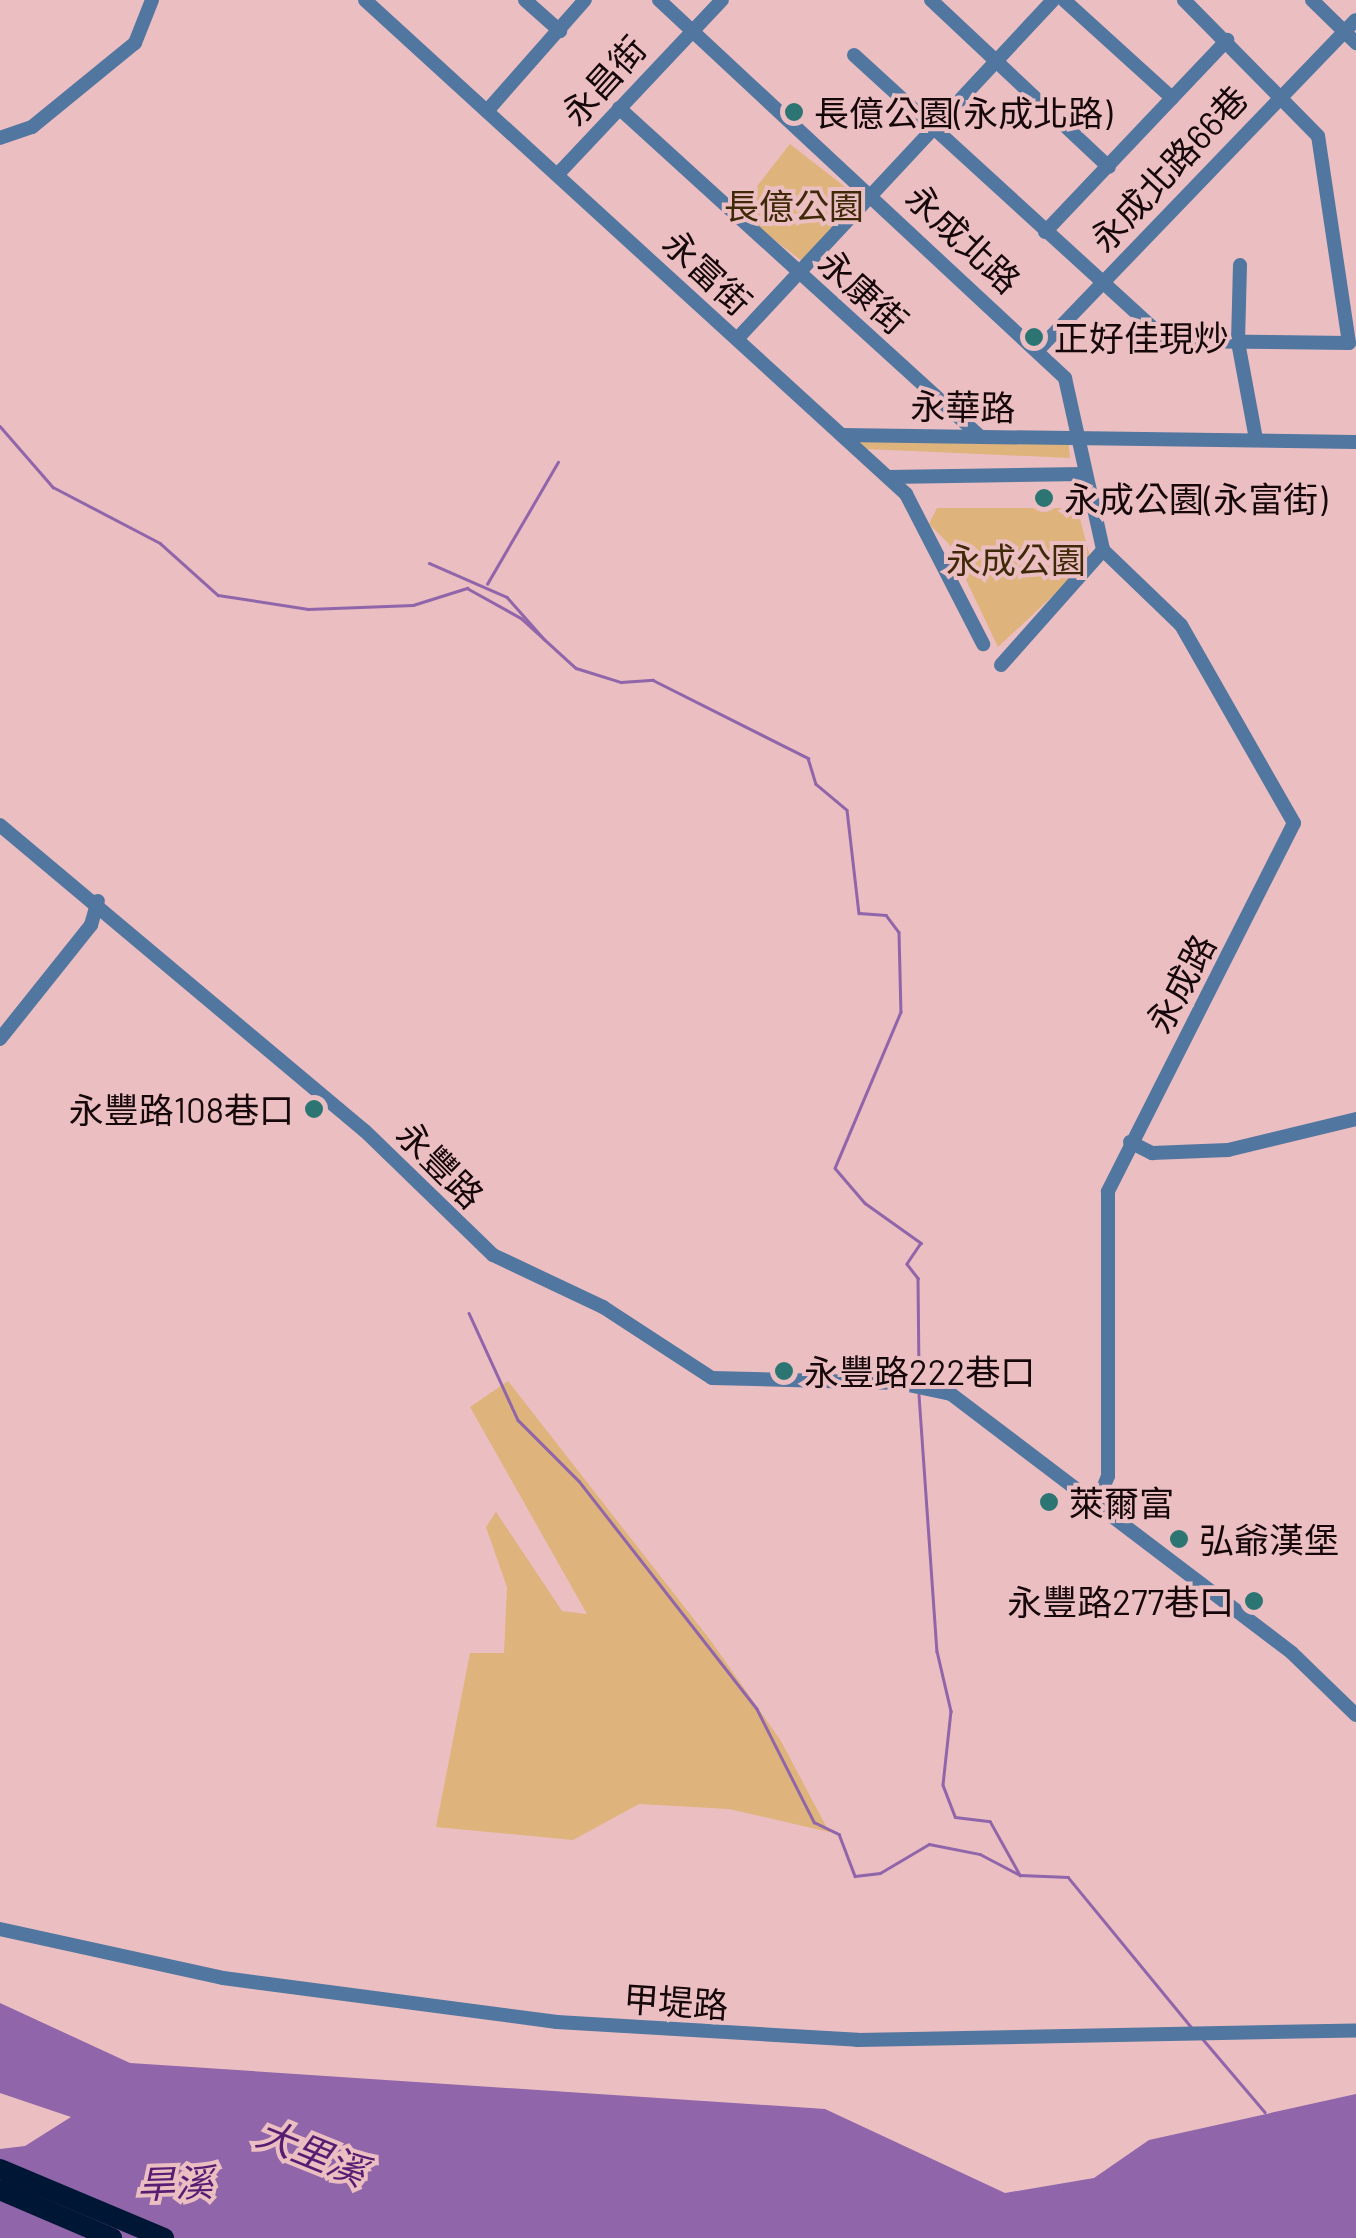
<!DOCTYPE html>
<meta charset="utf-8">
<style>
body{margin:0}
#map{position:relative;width:1356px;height:2238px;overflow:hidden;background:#ebbec2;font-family:Barlow,"Noto Sans TC",sans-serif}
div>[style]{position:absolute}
.green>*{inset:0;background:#deb37c;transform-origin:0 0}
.water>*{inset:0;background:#9065a9}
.stream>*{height:2.5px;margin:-1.25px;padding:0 1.25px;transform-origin:1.25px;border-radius:1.25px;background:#9065a9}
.minor>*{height:14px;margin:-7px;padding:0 7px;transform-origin:7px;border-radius:7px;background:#51769f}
.highway>*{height:20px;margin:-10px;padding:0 10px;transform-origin:10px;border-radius:10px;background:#001635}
.dots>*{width:28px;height:28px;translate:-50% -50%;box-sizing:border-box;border:5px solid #ebbec2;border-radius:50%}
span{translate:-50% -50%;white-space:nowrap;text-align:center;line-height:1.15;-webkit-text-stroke:8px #ebbec2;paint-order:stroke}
.street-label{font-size:35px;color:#16080a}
.poi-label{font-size:35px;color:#16080a}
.left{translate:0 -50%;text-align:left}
.right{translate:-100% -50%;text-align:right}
.park-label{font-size:35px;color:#402908}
.water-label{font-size:38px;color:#561d72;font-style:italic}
</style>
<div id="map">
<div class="green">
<div style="left:790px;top:144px;width:85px;height:85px;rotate:38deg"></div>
<div style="clip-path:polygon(854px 437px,1068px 439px,1070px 458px,866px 449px)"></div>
<div style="clip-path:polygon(937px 508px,1077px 508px,1091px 560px,998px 647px,949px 544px,929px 524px)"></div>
<div style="clip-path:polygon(508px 1381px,711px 1641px,781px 1741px,829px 1832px,729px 1809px,639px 1804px,573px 1840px,436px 1827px,470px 1653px,504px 1653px,507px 1587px,486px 1527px,496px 1512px,562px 1611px,587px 1614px,470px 1407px)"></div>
</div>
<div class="water">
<div style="clip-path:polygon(0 2003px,130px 2063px,825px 2109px,1005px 2193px,1094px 2178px,1149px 2140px,1356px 2094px,1356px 2238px,0 2238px,0 2149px,25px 2146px,71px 2117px,0 2093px)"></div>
</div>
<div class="stream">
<div style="left:0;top:426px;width:81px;rotate:49deg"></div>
<div style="left:53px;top:487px;width:121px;rotate:27.6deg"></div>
<div style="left:160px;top:543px;width:78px;rotate:41.9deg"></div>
<div style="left:218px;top:595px;width:91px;rotate:8.8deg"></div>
<div style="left:308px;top:609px;width:105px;rotate:-2.2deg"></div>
<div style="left:413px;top:605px;width:57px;rotate:-17.5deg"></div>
<div style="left:467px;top:588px;width:62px;rotate:29.1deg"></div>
<div style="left:521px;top:618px;width:74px;rotate:42.3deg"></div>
<div style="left:576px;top:668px;width:47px;rotate:17.3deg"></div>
<div style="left:621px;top:682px;width:32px;rotate:-4deg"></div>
<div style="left:653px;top:680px;width:174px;rotate:26.7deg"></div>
<div style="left:808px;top:758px;width:27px;rotate:73deg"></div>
<div style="left:816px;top:784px;width:40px;rotate:40deg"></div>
<div style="left:847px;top:810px;width:104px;rotate:83.4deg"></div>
<div style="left:859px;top:913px;width:27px;rotate:4deg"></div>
<div style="left:886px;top:915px;width:21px;rotate:53deg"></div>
<div style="left:899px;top:932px;width:80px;rotate:88.6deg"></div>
<div style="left:901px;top:1012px;width:169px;rotate:112.9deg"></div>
<div style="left:835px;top:1168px;width:46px;rotate:49.4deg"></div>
<div style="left:865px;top:1203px;width:69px;rotate:35.5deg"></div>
<div style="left:921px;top:1243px;width:25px;rotate:124deg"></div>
<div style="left:907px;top:1264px;width:18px;rotate:52deg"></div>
<div style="left:918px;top:1278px;width:104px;rotate:89.4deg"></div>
<div style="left:429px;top:563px;width:85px;rotate:23.6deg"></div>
<div style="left:507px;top:597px;width:57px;rotate:48.5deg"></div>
<div style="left:487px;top:584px;width:141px;rotate:-59.8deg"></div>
<div style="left:469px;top:1313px;width:118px;rotate:65.4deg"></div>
<div style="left:518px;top:1420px;width:86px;rotate:45deg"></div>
<div style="left:579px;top:1481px;width:289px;rotate:52deg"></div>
<div style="left:757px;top:1709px;width:127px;rotate:63.2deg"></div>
<div style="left:814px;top:1822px;width:28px;rotate:26deg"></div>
<div style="left:839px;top:1834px;width:45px;rotate:69.1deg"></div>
<div style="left:855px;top:1876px;width:25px;rotate:-7deg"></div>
<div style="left:880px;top:1873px;width:57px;rotate:-30.6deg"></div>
<div style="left:929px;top:1844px;width:52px;rotate:11.1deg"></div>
<div style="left:980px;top:1854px;width:45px;rotate:27.7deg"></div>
<div style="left:1020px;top:1875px;width:48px;rotate:2.4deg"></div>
<div style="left:1068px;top:1877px;width:197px;rotate:50.6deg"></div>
<div style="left:919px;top:1395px;width:257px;rotate:86deg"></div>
<div style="left:937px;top:1651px;width:62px;rotate:76.9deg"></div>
<div style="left:951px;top:1711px;width:74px;rotate:96.2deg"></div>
<div style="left:943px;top:1785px;width:34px;rotate:69deg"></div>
<div style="left:955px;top:1817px;width:35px;rotate:7deg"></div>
<div style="left:990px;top:1821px;width:62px;rotate:60.9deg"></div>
<div style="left:1202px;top:2038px;width:97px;rotate:49.6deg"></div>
</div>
<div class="minor">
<div style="left:365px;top:0;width:733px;rotate:42.4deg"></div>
<div style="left:906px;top:494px;width:169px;rotate:62.8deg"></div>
<div style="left:525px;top:0;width:47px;rotate:41.5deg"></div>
<div style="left:659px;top:0;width:555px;rotate:42.95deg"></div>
<div style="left:1065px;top:378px;width:176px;rotate:77.5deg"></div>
<div style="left:1103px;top:550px;width:108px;rotate:43.9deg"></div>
<div style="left:1181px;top:625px;width:228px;rotate:60.3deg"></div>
<div style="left:1294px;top:823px;width:413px;rotate:116.8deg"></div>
<div style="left:1108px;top:1192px;width:284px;rotate:90deg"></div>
<div style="left:1108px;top:1476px;width:29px;rotate:112deg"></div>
<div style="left:931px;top:0;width:244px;rotate:43.2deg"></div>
<div style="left:1064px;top:0;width:146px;rotate:42.2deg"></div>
<div style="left:1312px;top:0;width:62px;rotate:44.3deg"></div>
<div style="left:854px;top:55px;width:424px;rotate:42.4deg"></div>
<div style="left:1167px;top:341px;width:182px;rotate:0.6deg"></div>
<div style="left:1349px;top:343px;width:209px;rotate:-98.5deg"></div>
<div style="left:1318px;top:136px;width:191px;rotate:-134.6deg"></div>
<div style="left:619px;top:108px;width:488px;rotate:42.3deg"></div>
<div style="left:487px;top:111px;width:148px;rotate:-48.6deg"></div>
<div style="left:0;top:138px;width:34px;rotate:-19deg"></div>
<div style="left:32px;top:127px;width:133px;rotate:-39.2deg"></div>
<div style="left:135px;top:43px;width:46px;rotate:-68.4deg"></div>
<div style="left:558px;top:174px;width:239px;rotate:-46.7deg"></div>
<div style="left:1045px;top:232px;width:265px;rotate:-46.5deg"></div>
<div style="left:1240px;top:265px;width:77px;rotate:91.5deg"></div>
<div style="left:1238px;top:342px;width:99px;rotate:79.5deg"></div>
<div style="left:737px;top:339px;width:463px;rotate:-47deg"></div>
<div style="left:1040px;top:348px;width:455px;rotate:-46.1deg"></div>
<div style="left:842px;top:435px;width:514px;rotate:0.78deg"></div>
<div style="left:888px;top:477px;width:196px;rotate:-0.9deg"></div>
<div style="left:1001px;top:665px;width:154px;rotate:-48.4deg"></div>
<div style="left:0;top:825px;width:476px;rotate:40deg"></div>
<div style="left:365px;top:1131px;width:178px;rotate:44.1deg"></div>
<div style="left:493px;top:1255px;width:122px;rotate:25.3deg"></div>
<div style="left:603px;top:1307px;width:130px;rotate:33.1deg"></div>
<div style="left:712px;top:1378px;width:187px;rotate:1.5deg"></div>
<div style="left:899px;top:1383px;width:53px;rotate:11.9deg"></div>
<div style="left:951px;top:1394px;width:428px;rotate:37.2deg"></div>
<div style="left:1292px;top:1653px;width:89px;rotate:44.1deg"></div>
<div style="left:0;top:1039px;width:146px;rotate:-51.4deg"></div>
<div style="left:91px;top:925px;width:25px;rotate:-74deg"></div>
<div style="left:1130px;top:1142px;width:25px;rotate:27deg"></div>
<div style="left:1152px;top:1153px;width:76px;rotate:-2.3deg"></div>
<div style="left:1228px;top:1150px;width:132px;rotate:-13.6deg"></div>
<div style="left:0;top:1929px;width:228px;rotate:12.4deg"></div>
<div style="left:223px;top:1978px;width:337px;rotate:7.5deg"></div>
<div style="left:557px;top:2022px;width:301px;rotate:3.4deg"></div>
<div style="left:857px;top:2040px;width:499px;rotate:-1.1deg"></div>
</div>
<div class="highway">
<div style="left:0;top:2169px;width:178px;rotate:22.8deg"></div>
<div style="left:0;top:2190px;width:122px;rotate:23.2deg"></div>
</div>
<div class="dots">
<div style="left:794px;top:112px;background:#2c7573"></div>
<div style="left:1034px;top:337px;background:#2c7573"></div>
<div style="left:1044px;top:498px;background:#2c7573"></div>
<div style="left:314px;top:1109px;background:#2c7573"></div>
<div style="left:784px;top:1371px;background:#2c7573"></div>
<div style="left:1049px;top:1502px;background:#2c7573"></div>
<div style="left:1179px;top:1539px;background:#2c7573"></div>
<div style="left:1254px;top:1601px;background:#2c7573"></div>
</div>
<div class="street-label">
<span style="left:603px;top:80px;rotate:-48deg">永昌街</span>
<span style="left:1168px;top:168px;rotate:-47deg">永成北路66巷</span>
<span style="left:964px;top:238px;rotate:43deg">永成北路</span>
<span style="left:708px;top:272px;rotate:43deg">永富街</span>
<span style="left:864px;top:291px;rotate:42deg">永康街</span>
<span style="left:963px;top:406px;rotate:1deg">永華路</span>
<span style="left:1180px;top:983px;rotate:-62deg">永成路</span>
<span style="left:441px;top:1164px;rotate:45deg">永豐路</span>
<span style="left:676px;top:2001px;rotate:4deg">甲堤路</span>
</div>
<div class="poi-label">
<span class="left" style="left:814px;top:112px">長億公園(永成北路)</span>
<span class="left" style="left:1054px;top:337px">正好佳現炒</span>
<span class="left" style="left:1064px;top:498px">永成公園(永富街)</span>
<span class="right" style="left:294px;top:1109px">永豐路108巷口</span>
<span class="left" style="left:804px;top:1371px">永豐路222巷口</span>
<span class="left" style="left:1069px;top:1502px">萊爾富</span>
<span class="left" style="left:1199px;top:1539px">弘爺漢堡</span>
<span class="right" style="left:1234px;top:1601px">永豐路277巷口</span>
</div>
<div class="park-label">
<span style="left:794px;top:205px">長億公園</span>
<span style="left:1016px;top:559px">永成公園</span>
</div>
<div class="water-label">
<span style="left:312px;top:2152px;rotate:22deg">大里溪</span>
<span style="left:175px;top:2183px;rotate:-2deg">旱溪</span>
</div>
</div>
